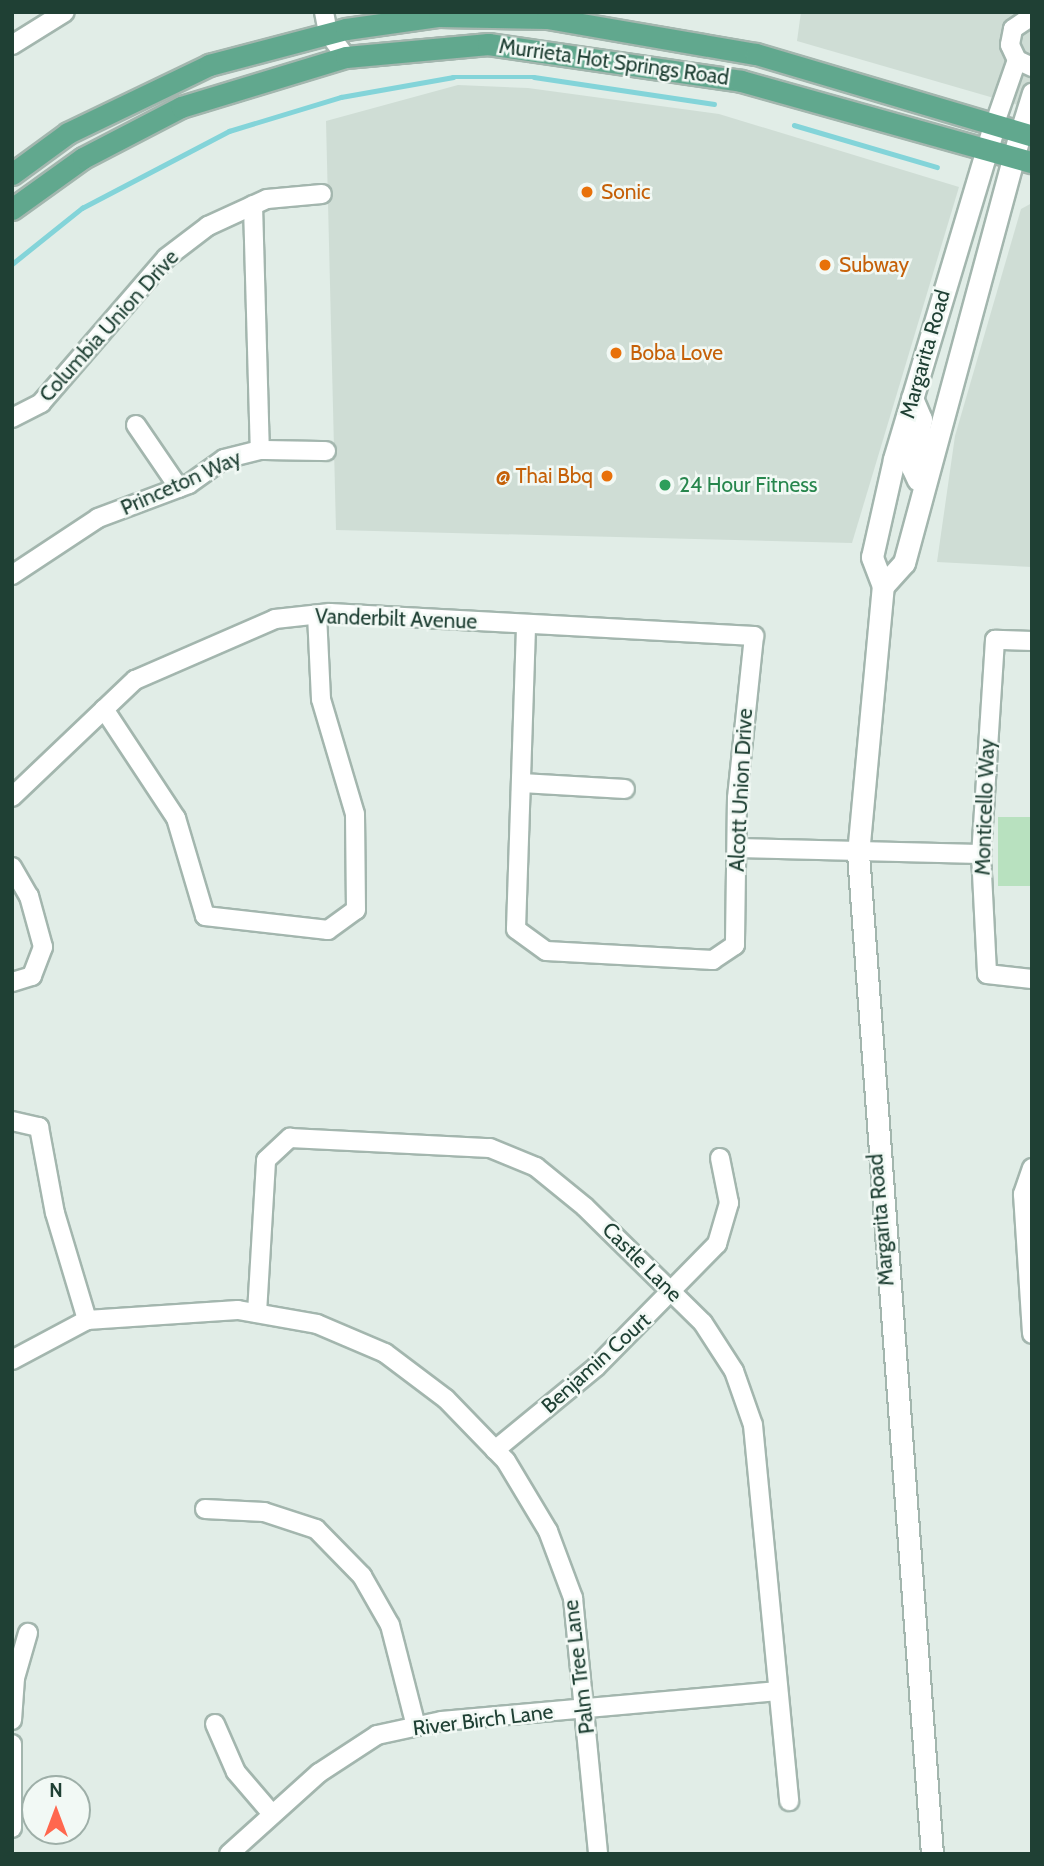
<!DOCTYPE html>
<style>
body{margin:0}
#map{position:relative;width:1044px;height:1866px;overflow:hidden;background:#e1ede7;font-family:Cabin,sans-serif}
div>[style]{position:absolute}
.built>*{inset:0;background:#cfddd5}
.green>*{inset:0;background:#b8e1bf;transform-origin:0 0}
.stream>*{height:4.5px;margin:-2.25px;padding:0 2.25px;transform-origin:2.25px;border-radius:2.25px;background:#83d4d9}
.roads{filter:drop-shadow(2px 0 #a3b6ae) drop-shadow(-2px 0 #a3b6ae) drop-shadow(0 2px #a3b6ae) drop-shadow(0 -2px #a3b6ae)}
.minor>*{height:18px;margin:-9px;padding:0 9px;transform-origin:9px;border-radius:9px;background:#fff}
.secondary>*{height:21px;margin:-10.5px;padding:0 10.5px;transform-origin:10.5px;border-radius:10.5px;background:#fff}
.primary>*{height:21px;margin:-10.5px;padding:0 10.5px;transform-origin:10.5px;border-radius:10.5px;background:#61a88e}
.dots>*{width:19px;height:19px;translate:-50% -50%;box-sizing:border-box;border:4px solid #f2f9f5;border-radius:50%}
span{translate:-50% -50%;white-space:nowrap;text-align:center;line-height:1.15;-webkit-text-stroke:5px #f2f9f5;paint-order:stroke}
.street-label{font-size:21px;color:#1f4034}
.food-label{font-size:21px;color:#c56008}
.left{translate:0 -50%;text-align:left}
.right{translate:-100% -50%;text-align:right}
.leisure-label{font-size:21px;color:#27864d}
.frame{position:absolute;inset:0;border:14px solid #1f4034;pointer-events:none}
.north{position:absolute;left:21px;top:1775px;width:70px;height:70px;box-sizing:border-box;background:#f2f9f5;border:2px solid #9eafa8;border-radius:50%;rotate:0deg;font-size:19px;font-weight:700;line-height:28px;text-align:center;color:#1f4034}
.north::after{content:'';display:block;margin:auto;width:24px;height:32px;background:#ff674e;clip-path:polygon(50% 0,100% 100%,50% 72%,0 100%)}
</style>
<div id="map">
<div class="built">
<div style="clip-path:polygon(801px 12px,1032px 12px,1032px 109px,797px 41px)"></div>
<div style="clip-path:polygon(458px 85px,528px 88px,719px 114px,959px 187px,852px 543px,336px 530px,326px 121px)"></div>
<div style="clip-path:polygon(1032px 203px,1032px 567px,937px 562px,955px 436px,1021px 209px)"></div>
</div>
<div class="green">
<div style="left:998px;top:817px;width:34px;height:69px"></div>
</div>
<div class="stream">
<div style="left:794px;top:125px;width:149px;rotate:16.4deg"></div>
<div style="left:12px;top:264px;width:90px;rotate:-38.7deg"></div>
<div style="left:82px;top:208px;width:166px;rotate:-27.6deg"></div>
<div style="left:229px;top:131px;width:117px;rotate:-16.9deg"></div>
<div style="left:341px;top:97px;width:114px;rotate:-10.1deg"></div>
<div style="left:453px;top:77px;width:81px"></div>
<div style="left:534px;top:77px;width:182px;rotate:8.5deg"></div>
</div>
<div class="roads">
<div class="minor">
<div style="left:324px;top:12px;width:21px;rotate:79deg"></div>
<div style="left:328px;top:33px;width:30px;rotate:53deg"></div>
<div style="left:1032px;top:16px;width:23px;rotate:146deg"></div>
<div style="left:1013px;top:29px;width:16px;rotate:101deg"></div>
<div style="left:1010px;top:45px;width:17px;rotate:65deg"></div>
<div style="left:1017px;top:60px;width:17px;rotate:25deg"></div>
<div style="left:12px;top:45px;width:62px;rotate:-31.9deg"></div>
<div style="left:995px;top:123px;width:67px;rotate:-70.8deg"></div>
<div style="left:1020px;top:132px;width:41px;rotate:-72.9deg"></div>
<div style="left:253px;top:205px;width:245px;rotate:88.4deg"></div>
<div style="left:12px;top:418px;width:33px;rotate:-27deg"></div>
<div style="left:41px;top:403px;width:191px;rotate:-49.2deg"></div>
<div style="left:166px;top:258px;width:53px;rotate:-37.3deg"></div>
<div style="left:208px;top:226px;width:65px;rotate:-24.6deg"></div>
<div style="left:267px;top:199px;width:55px;rotate:-5.2deg"></div>
<div style="left:136px;top:425px;width:76px;rotate:55.7deg"></div>
<div style="left:12px;top:575px;width:103px;rotate:-33.5deg"></div>
<div style="left:98px;top:518px;width:97px;rotate:-20.5deg"></div>
<div style="left:189px;top:484px;width:43px;rotate:-35.5deg"></div>
<div style="left:224px;top:459px;width:37px;rotate:-14deg"></div>
<div style="left:260px;top:450px;width:66px;rotate:0.9deg"></div>
<div style="left:1032px;top:641px;width:37px;rotate:-178deg"></div>
<div style="left:995px;top:640px;width:214px;rotate:93.7deg"></div>
<div style="left:981px;top:854px;width:120px;rotate:87.1deg"></div>
<div style="left:987px;top:974px;width:45px;rotate:6.3deg"></div>
<div style="left:104px;top:709px;width:131px;rotate:56.6deg"></div>
<div style="left:176px;top:818px;width:102px;rotate:73.5deg"></div>
<div style="left:205px;top:916px;width:124px;rotate:6.5deg"></div>
<div style="left:328px;top:930px;width:34px;rotate:-36deg"></div>
<div style="left:356px;top:910px;width:96px;rotate:-90.6deg"></div>
<div style="left:355px;top:814px;width:120px;rotate:-106.5deg"></div>
<div style="left:321px;top:699px;width:84px;rotate:-92.7deg"></div>
<div style="left:522px;top:783px;width:103px;rotate:3.3deg"></div>
<div style="left:12px;top:797px;width:170px;rotate:-43.6deg"></div>
<div style="left:135px;top:680px;width:153px;rotate:-23.5deg"></div>
<div style="left:275px;top:619px;width:55px;rotate:-6.2deg"></div>
<div style="left:330px;top:613px;width:425px;rotate:3.1deg"></div>
<div style="left:754px;top:636px;width:163px;rotate:96deg"></div>
<div style="left:737px;top:798px;width:147px;rotate:90.8deg"></div>
<div style="left:735px;top:945px;width:27px;rotate:146deg"></div>
<div style="left:713px;top:960px;width:167px;rotate:-176.9deg"></div>
<div style="left:546px;top:951px;width:37px;rotate:-144deg"></div>
<div style="left:516px;top:929px;width:304px;rotate:-88.1deg"></div>
<div style="left:737px;top:848px;width:244px;rotate:1.4deg"></div>
<div style="left:12px;top:867px;width:34px;rotate:60deg"></div>
<div style="left:29px;top:896px;width:53px;rotate:74.6deg"></div>
<div style="left:43px;top:947px;width:31px;rotate:111deg"></div>
<div style="left:32px;top:976px;width:21px;rotate:163deg"></div>
<div style="left:12px;top:1121px;width:28px;rotate:13deg"></div>
<div style="left:39px;top:1127px;width:87px;rotate:79.5deg"></div>
<div style="left:55px;top:1213px;width:112px;rotate:73.3deg"></div>
<div style="left:1032px;top:1168px;width:28px;rotate:109deg"></div>
<div style="left:1023px;top:1194px;width:140px;rotate:86.3deg"></div>
<div style="left:257px;top:1313px;width:153px;rotate:-86.6deg"></div>
<div style="left:266px;top:1160px;width:33px;rotate:-43deg"></div>
<div style="left:290px;top:1138px;width:200px;rotate:2.9deg"></div>
<div style="left:490px;top:1148px;width:50px;rotate:22.4deg"></div>
<div style="left:536px;top:1167px;width:63px;rotate:39.2deg"></div>
<div style="left:585px;top:1207px;width:165px;rotate:44.5deg"></div>
<div style="left:703px;top:1323px;width:57px;rotate:57.1deg"></div>
<div style="left:734px;top:1371px;width:57px;rotate:70.6deg"></div>
<div style="left:753px;top:1425px;width:378px;rotate:84.5deg"></div>
<div style="left:12px;top:1360px;width:85px;rotate:-28.1deg"></div>
<div style="left:87px;top:1320px;width:151px;rotate:-3.8deg"></div>
<div style="left:238px;top:1310px;width:80px;rotate:10deg"></div>
<div style="left:317px;top:1324px;width:74px;rotate:23.1deg"></div>
<div style="left:385px;top:1353px;width:76px;rotate:37deg"></div>
<div style="left:446px;top:1399px;width:86px;rotate:45.9deg"></div>
<div style="left:506px;top:1461px;width:82px;rotate:59deg"></div>
<div style="left:548px;top:1531px;width:72px;rotate:69.5deg"></div>
<div style="left:573px;top:1598px;width:257px;rotate:84.4deg"></div>
<div style="left:495px;top:1450px;width:131px;rotate:-39.4deg"></div>
<div style="left:596px;top:1367px;width:173px;rotate:-45.5deg"></div>
<div style="left:717px;top:1244px;width:43px;rotate:-73.7deg"></div>
<div style="left:729px;top:1203px;width:46px;rotate:-101.3deg"></div>
<div style="left:205px;top:1509px;width:59px;rotate:2.9deg"></div>
<div style="left:264px;top:1512px;width:55px;rotate:18.1deg"></div>
<div style="left:316px;top:1529px;width:66px;rotate:45.6deg"></div>
<div style="left:362px;top:1576px;width:56px;rotate:60.3deg"></div>
<div style="left:390px;top:1625px;width:104px;rotate:75.6deg"></div>
<div style="left:12px;top:1720px;width:42px;rotate:-85.9deg"></div>
<div style="left:15px;top:1678px;width:47px;rotate:-73.9deg"></div>
<div style="left:215px;top:1724px;width:52px;rotate:66.4deg"></div>
<div style="left:236px;top:1772px;width:55px;rotate:49.4deg"></div>
<div style="left:12px;top:1744px;width:84px;rotate:90deg"></div>
<div style="left:229px;top:1854px;width:121px;rotate:-42deg"></div>
<div style="left:319px;top:1773px;width:69px;rotate:-33.2deg"></div>
<div style="left:377px;top:1735px;width:66px;rotate:-12.2deg"></div>
<div style="left:442px;top:1721px;width:337px;rotate:-5.1deg"></div>
</div>
<div class="secondary">
<div style="left:912px;top:398px;width:23px;rotate:67deg"></div>
<div style="left:921px;top:419px;width:49px;rotate:100.6deg"></div>
<div style="left:912px;top:467px;width:14px;rotate:65deg"></div>
<div style="left:883px;top:586px;width:31px;rotate:-48deg"></div>
<div style="left:904px;top:563px;width:446px;rotate:-74.9deg"></div>
<div style="left:932px;top:1854px;width:1003px;rotate:-94.23deg"></div>
<div style="left:858px;top:854px;width:269px;rotate:-84.7deg"></div>
<div style="left:883px;top:586px;width:31px;rotate:-111deg"></div>
<div style="left:872px;top:557px;width:100px;rotate:-77.3deg"></div>
<div style="left:894px;top:459px;width:351px;rotate:-73.3deg"></div>
</div>
<div class="primary">
<div style="left:12px;top:174px;width:69px;rotate:-36.2deg"></div>
<div style="left:68px;top:133px;width:157px;rotate:-25.7deg"></div>
<div style="left:209px;top:65px;width:142px;rotate:-14.7deg"></div>
<div style="left:346px;top:29px;width:94px;rotate:-8deg"></div>
<div style="left:439px;top:16px;width:108px;rotate:1.1deg"></div>
<div style="left:547px;top:18px;width:212px;rotate:9.8deg"></div>
<div style="left:756px;top:54px;width:288px;rotate:16.5deg"></div>
<div style="left:12px;top:209px;width:87px;rotate:-35.7deg"></div>
<div style="left:83px;top:158px;width:110px;rotate:-27.5deg"></div>
<div style="left:181px;top:107px;width:172px;rotate:-16.9deg"></div>
<div style="left:346px;top:57px;width:143px;rotate:-5.2deg"></div>
<div style="left:488px;top:44px;width:256px;rotate:8.3deg"></div>
<div style="left:741px;top:81px;width:302px;rotate:15.6deg"></div>
</div>
</div>
<div class="dots">
<div style="left:587px;top:192px;background:#e8710a"></div>
<div style="left:825px;top:265px;background:#e8710a"></div>
<div style="left:616px;top:353px;background:#e8710a"></div>
<div style="left:607px;top:476px;background:#e8710a"></div>
<div style="left:665px;top:485px;background:#2e9e5b"></div>
</div>
<div class="street-label">
<span style="left:614px;top:62px;rotate:8deg">Murrieta Hot Springs Road</span>
<span style="left:109px;top:326px;rotate:-48deg">Columbia Union Drive</span>
<span style="left:925px;top:354px;rotate:-74deg">Margarita Road</span>
<span style="left:181px;top:483px;rotate:-24deg">Princeton Way</span>
<span style="left:396px;top:619px;rotate:2deg">Vanderbilt Avenue</span>
<span style="left:741px;top:790px;rotate:-87deg">Alcott Union Drive</span>
<span style="left:985px;top:807px;rotate:-88deg">Monticello Way</span>
<span style="left:881px;top:1220px;rotate:-95deg">Margarita Road</span>
<span style="left:642px;top:1262px;rotate:45deg">Castle Lane</span>
<span style="left:596px;top:1363px;rotate:-42deg">Benjamin Court</span>
<span style="left:579px;top:1667px;rotate:-97deg">Palm Tree Lane</span>
<span style="left:483px;top:1720px;rotate:-7deg">River Birch Lane</span>
</div>
<div class="food-label">
<span class="left" style="left:601px;top:192px">Sonic</span>
<span class="left" style="left:839px;top:265px">Subway</span>
<span class="left" style="left:630px;top:353px">Boba Love</span>
<span class="right" style="left:593px;top:476px">@ Thai Bbq</span>
</div>
<div class="leisure-label">
<span class="left" style="left:679px;top:485px">24 Hour Fitness</span>
</div>
<div class="frame"></div>
<div class="north">N</div>
</div>
